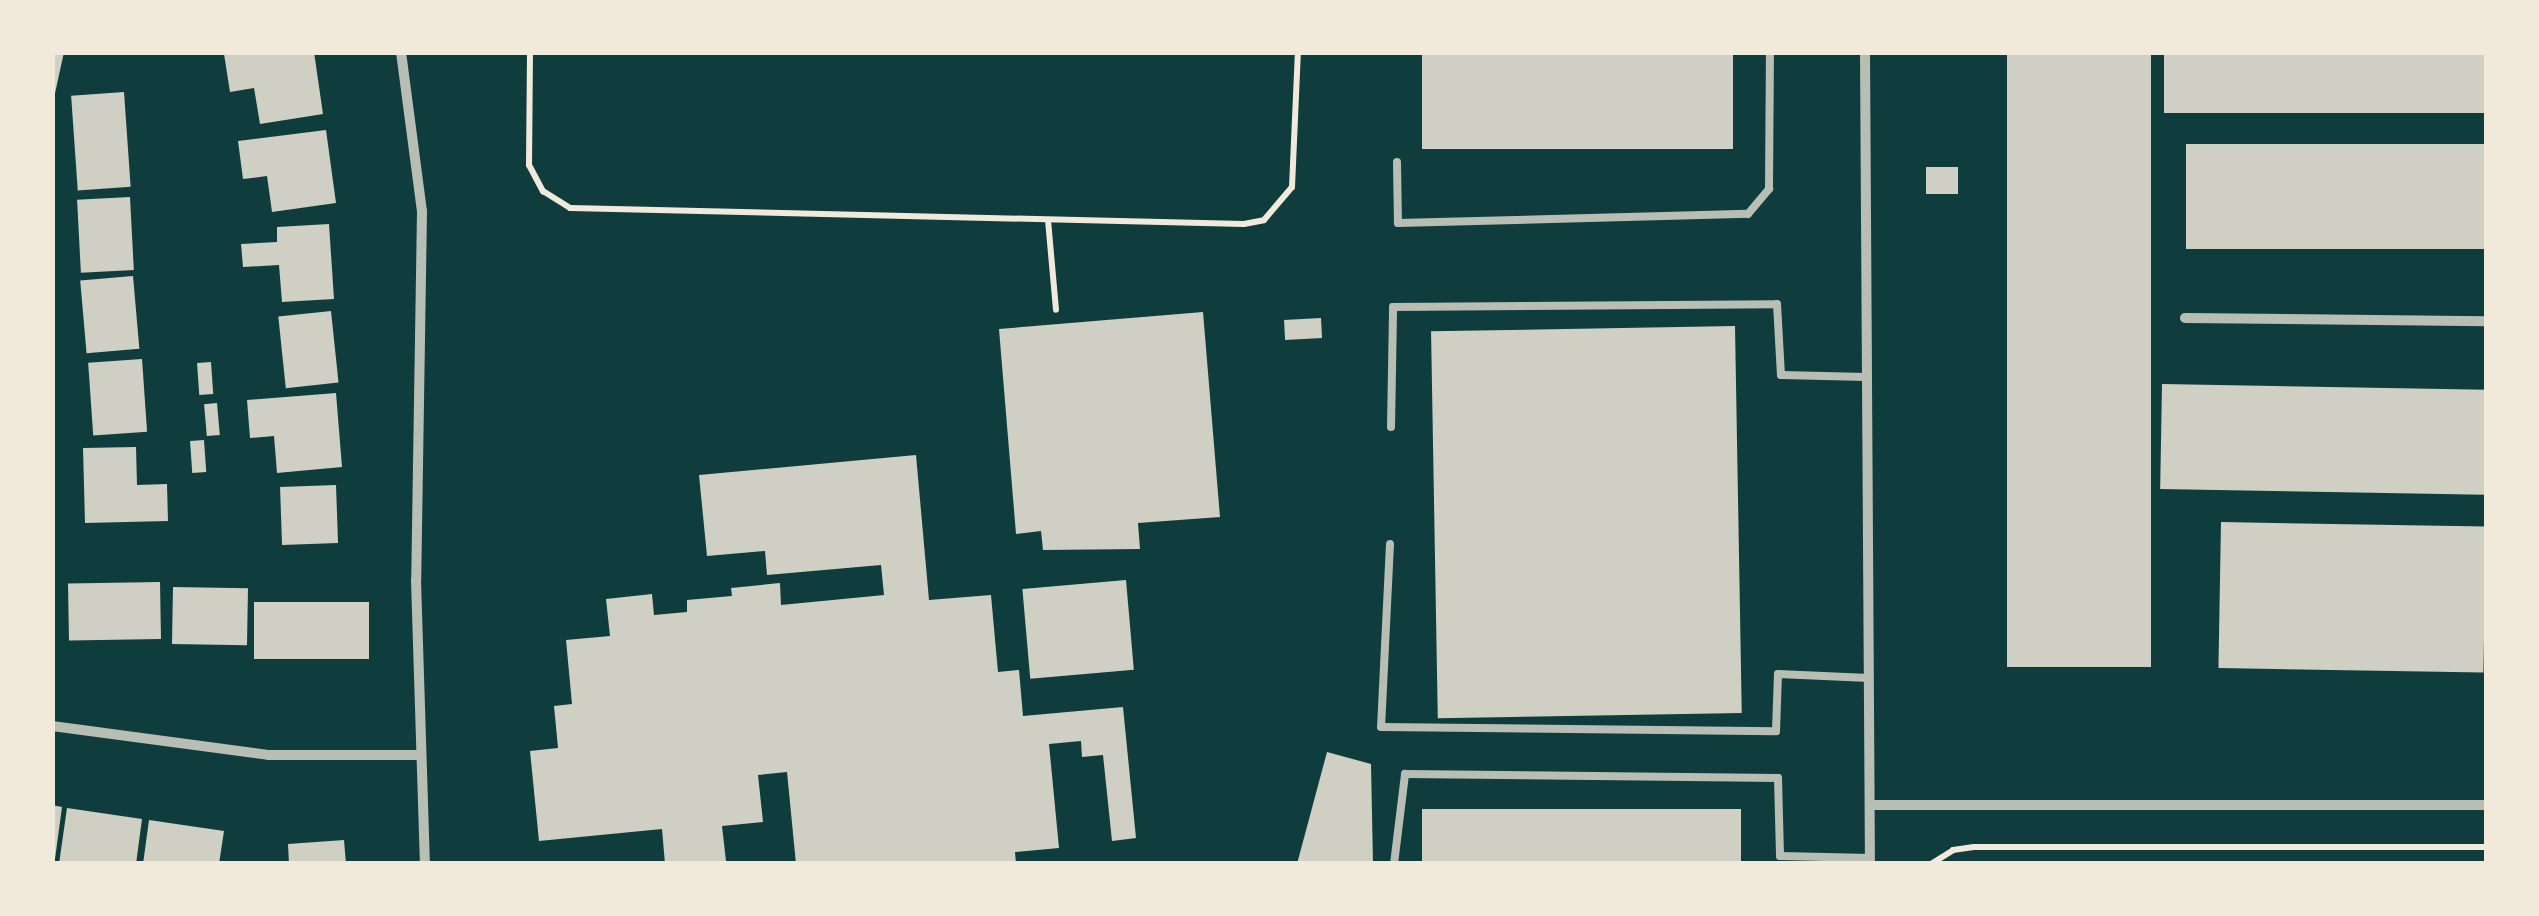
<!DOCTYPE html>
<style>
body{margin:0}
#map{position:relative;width:2539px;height:916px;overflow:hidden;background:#0f3d3e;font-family:Merriweather,serif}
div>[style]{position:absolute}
.building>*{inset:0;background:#cfcfc3;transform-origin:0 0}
.path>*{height:6px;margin:-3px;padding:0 3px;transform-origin:3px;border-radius:3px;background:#f1e9da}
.service>*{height:8px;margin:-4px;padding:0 4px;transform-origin:4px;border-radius:4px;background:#b8beb3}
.minor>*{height:10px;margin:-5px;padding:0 5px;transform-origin:5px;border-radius:5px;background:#b8beb3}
span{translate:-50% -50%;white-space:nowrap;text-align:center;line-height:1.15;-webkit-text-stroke:8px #f1e9da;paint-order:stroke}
.frame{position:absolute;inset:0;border:55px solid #f1e9da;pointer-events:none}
</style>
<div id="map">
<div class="building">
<div style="clip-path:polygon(52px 52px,64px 52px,54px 98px,52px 98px)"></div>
<div style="clip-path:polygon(314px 52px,323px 114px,260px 124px,254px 88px,230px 92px,224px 54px)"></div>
<div style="left:1422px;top:52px;width:311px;height:97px"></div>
<div style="left:2007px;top:52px;width:144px;height:615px"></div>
<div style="left:2164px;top:52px;width:322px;height:61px"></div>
<div style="left:124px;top:92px;width:95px;height:53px;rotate:86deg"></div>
<div style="clip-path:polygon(326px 130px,336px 203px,272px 212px,267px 176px,243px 179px,238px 141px)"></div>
<div style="left:2186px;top:144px;width:300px;height:105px"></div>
<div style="left:1926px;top:167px;width:32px;height:27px"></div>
<div style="left:130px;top:197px;width:73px;height:53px;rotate:87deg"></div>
<div style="clip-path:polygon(329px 224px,334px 299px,282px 302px,279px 265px,243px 267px,241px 244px,277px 242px,277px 227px)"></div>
<div style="left:133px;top:276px;width:73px;height:53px;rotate:85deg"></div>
<div style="left:331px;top:311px;width:72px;height:53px;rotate:84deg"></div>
<div style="clip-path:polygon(1203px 312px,1220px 517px,1138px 523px,1140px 549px,1043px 550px,1041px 531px,1016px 534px,999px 329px)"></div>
<div style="left:1321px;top:318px;width:20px;height:37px;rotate:87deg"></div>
<div style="left:1735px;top:326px;width:387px;height:304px;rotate:89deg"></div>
<div style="left:142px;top:359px;width:73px;height:54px;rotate:86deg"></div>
<div style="left:211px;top:362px;width:32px;height:14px;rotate:86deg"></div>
<div style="left:2162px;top:384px;width:324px;height:105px;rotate:1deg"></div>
<div style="clip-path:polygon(336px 393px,342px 467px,277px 473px,274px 436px,250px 438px,247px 400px)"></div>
<div style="left:217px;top:403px;width:32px;height:13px;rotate:85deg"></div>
<div style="left:204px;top:440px;width:32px;height:14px;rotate:86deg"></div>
<div style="clip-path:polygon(136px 447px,137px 485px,167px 484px,168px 521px,85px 523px,83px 448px)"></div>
<div style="clip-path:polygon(916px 455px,929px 600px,991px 595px,998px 672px,1019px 670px,1023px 716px,1123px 707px,1136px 838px,1112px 841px,1103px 755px,1082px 757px,1081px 741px,1049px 744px,1059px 848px,1015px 852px,1016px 864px,796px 864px,787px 772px,758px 775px,763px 822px,722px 826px,726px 861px,665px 864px,662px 829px,539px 841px,530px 751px,558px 748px,554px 706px,572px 704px,566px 640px,610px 636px,606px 599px,652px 594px,654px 615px,687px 612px,687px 600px,732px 596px,731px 588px,780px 583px,781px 605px,884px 595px,881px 565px,767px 575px,765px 551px,707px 556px,699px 475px)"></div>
<div style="left:336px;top:485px;width:58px;height:56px;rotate:88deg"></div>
<div style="left:2221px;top:522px;width:265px;height:146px;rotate:1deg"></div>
<div style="left:1126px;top:580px;width:90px;height:104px;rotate:85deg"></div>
<div style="left:160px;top:582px;width:57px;height:92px;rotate:89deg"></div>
<div style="left:173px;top:587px;width:75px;height:57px;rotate:1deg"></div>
<div style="left:254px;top:602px;width:115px;height:57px"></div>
<div style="clip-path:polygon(1327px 752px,1371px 764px,1373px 864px,1297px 864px)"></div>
<div style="clip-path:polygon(52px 805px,62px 807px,55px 859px,52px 859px)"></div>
<div style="clip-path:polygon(67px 808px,142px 819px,136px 864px,59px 864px)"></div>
<div style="left:1422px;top:809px;width:319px;height:55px"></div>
<div style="clip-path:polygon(149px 820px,224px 831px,219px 864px,143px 864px)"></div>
<div style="clip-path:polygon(344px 840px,346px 864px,289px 864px,288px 844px)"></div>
</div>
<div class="path">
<div style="left:530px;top:52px;width:113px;rotate:90.5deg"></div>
<div style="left:529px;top:165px;width:30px;rotate:62deg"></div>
<div style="left:543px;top:191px;width:32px;rotate:32deg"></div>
<div style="left:570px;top:208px;width:674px;rotate:1.36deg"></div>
<div style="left:1244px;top:224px;width:20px;rotate:-11deg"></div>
<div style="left:1264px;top:220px;width:43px;rotate:-49.7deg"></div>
<div style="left:1292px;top:187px;width:135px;rotate:-87.5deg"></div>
<div style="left:1048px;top:220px;width:90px;rotate:84.9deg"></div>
<div style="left:1931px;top:864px;width:26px;rotate:-32deg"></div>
<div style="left:1953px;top:850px;width:21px;rotate:-8deg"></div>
<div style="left:1974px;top:847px;width:512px"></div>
</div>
<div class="service">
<div style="left:1397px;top:162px;width:61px;rotate:89.1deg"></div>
<div style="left:1398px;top:223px;width:350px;rotate:-1.5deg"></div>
<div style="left:1748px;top:214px;width:33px;rotate:-50deg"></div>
<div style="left:1769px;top:189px;width:137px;rotate:-89.6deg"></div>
<div style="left:1391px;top:427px;width:120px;rotate:-89deg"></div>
<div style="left:1393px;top:307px;width:384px;rotate:-0.4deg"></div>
<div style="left:1777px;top:304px;width:71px;rotate:86.8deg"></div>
<div style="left:1781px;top:375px;width:86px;rotate:1.3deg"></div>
<div style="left:1390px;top:544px;width:183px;rotate:92.8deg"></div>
<div style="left:1381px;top:727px;width:395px;rotate:0.6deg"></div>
<div style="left:1776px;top:731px;width:57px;rotate:-88deg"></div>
<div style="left:1778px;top:674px;width:91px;rotate:2.5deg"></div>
<div style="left:1394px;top:864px;width:91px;rotate:-83deg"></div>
<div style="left:1405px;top:774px;width:373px;rotate:0.6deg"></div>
<div style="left:1778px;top:778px;width:78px;rotate:88.5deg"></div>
<div style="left:1780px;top:856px;width:90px;rotate:1.3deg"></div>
</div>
<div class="minor">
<div style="left:401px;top:52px;width:160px;rotate:82.5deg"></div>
<div style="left:422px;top:211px;width:369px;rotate:90.9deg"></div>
<div style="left:416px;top:580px;width:284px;rotate:88.2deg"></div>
<div style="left:1865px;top:52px;width:812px;rotate:89.65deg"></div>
<div style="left:2185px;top:318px;width:301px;rotate:0.6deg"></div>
<div style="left:52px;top:726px;width:218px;rotate:7.6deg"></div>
<div style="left:268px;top:755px;width:150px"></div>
<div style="left:1871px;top:805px;width:615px"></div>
</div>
<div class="frame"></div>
</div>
